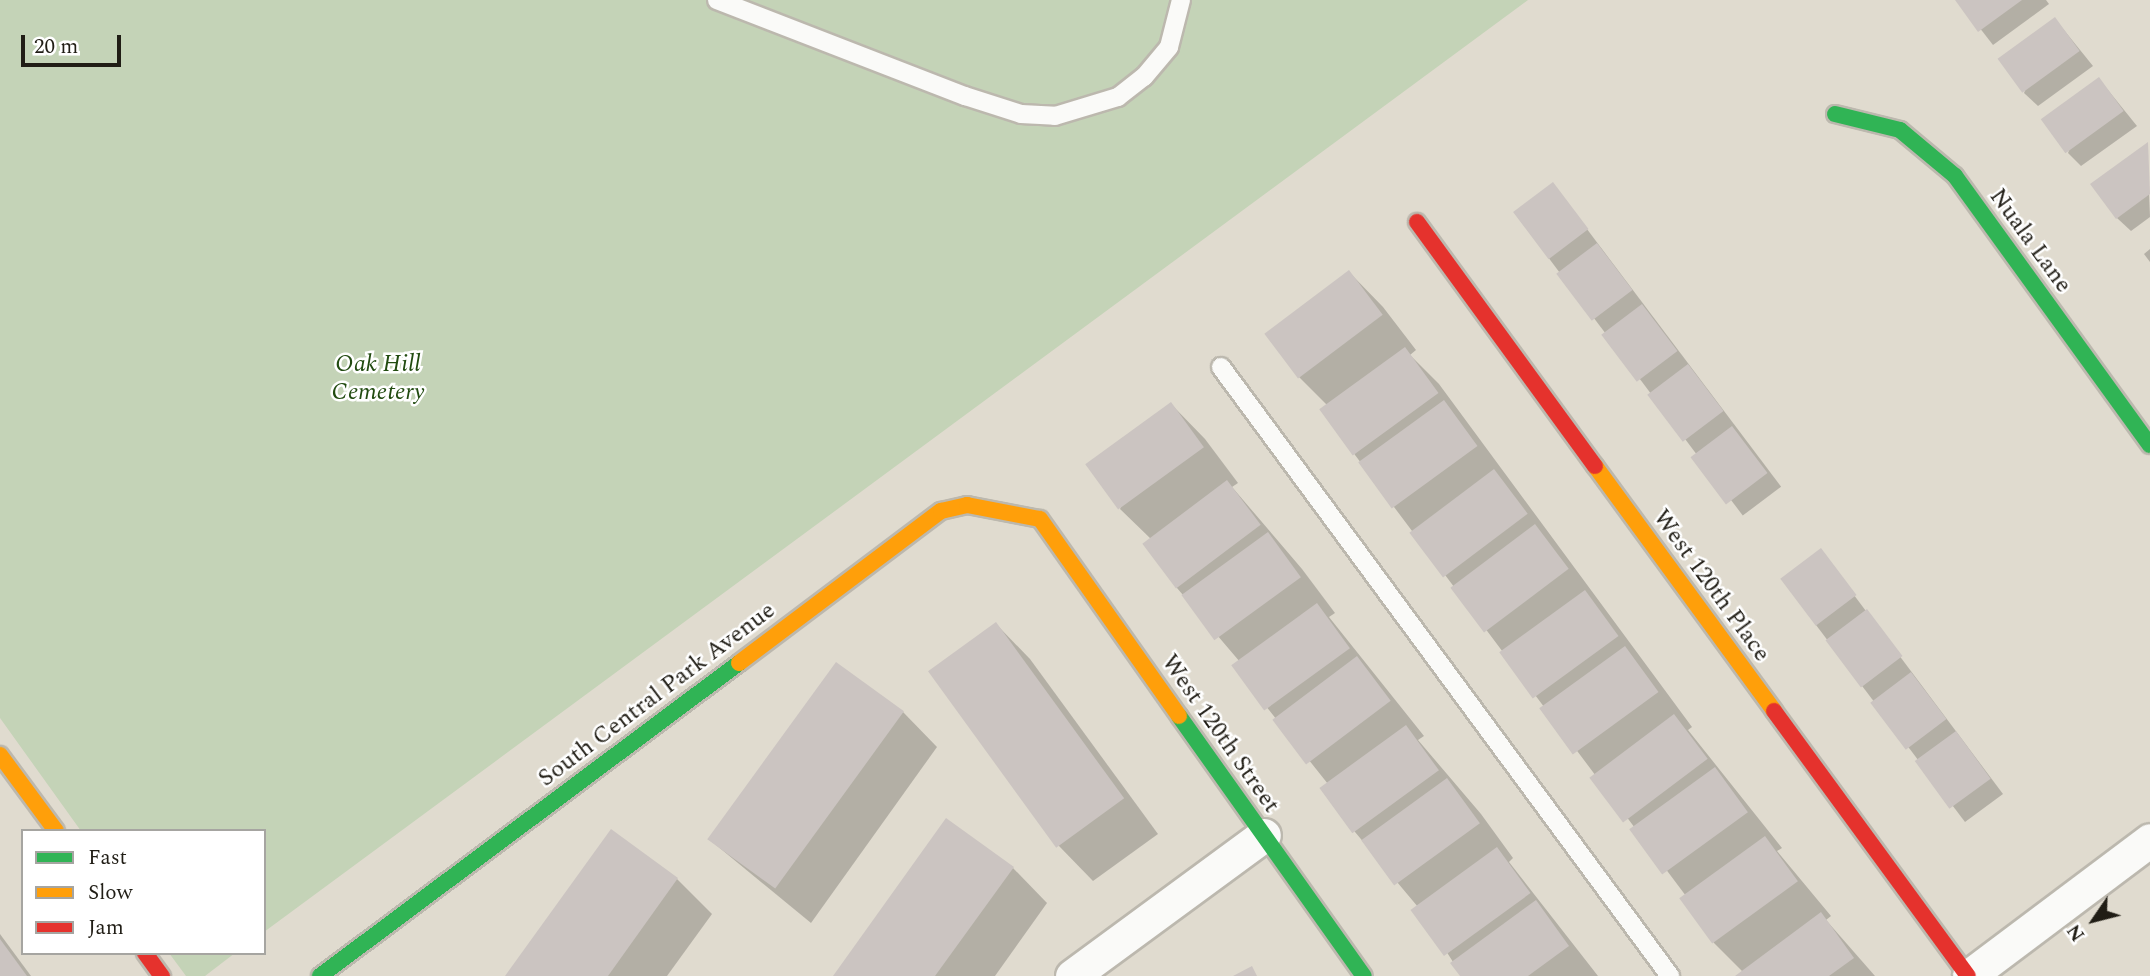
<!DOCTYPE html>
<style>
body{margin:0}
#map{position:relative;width:2150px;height:976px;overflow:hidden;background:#e0dbcf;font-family:Spectral,serif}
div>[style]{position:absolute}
.green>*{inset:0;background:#c4d3b7}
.shadow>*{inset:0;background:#0003;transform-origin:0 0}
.building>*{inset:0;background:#cbc4c1;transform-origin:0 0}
.roads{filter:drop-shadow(2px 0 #bcb8ae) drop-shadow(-2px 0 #bcb8ae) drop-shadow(0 2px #bcb8ae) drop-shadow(0 -2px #bcb8ae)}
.lane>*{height:18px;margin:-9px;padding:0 9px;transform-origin:9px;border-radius:9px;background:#fafaf8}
.street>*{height:33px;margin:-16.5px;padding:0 16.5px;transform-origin:16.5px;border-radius:16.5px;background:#fafaf8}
.fast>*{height:16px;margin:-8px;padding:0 8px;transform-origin:8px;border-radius:8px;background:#30b455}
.slow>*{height:16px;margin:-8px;padding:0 8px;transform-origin:8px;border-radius:8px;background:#ff9f0a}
.jam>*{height:16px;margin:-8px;padding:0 8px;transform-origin:8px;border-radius:8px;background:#e5322d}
span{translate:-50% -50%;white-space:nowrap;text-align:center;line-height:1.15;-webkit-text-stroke:5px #fff;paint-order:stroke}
.street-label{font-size:24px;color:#201d15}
.park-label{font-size:24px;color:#214b10;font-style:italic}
.legend{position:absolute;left:21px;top:829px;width:245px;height:126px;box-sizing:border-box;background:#fff;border:2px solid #a6a5a1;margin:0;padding:9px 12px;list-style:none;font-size:21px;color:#201d15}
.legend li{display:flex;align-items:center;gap:14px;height:35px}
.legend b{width:35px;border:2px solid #a6a5a1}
.north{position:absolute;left:2059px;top:885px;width:70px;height:70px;-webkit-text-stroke:5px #fff;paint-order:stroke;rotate:235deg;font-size:19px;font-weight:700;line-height:28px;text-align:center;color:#201d15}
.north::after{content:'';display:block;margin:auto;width:24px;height:32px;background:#201d15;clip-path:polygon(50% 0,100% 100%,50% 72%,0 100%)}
.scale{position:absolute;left:21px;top:35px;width:100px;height:32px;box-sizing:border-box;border:4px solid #201d15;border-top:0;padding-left:9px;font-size:21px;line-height:24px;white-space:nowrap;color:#201d15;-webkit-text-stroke:5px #fff;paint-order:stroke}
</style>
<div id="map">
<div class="green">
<div style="clip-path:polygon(0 0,1528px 0,264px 932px,264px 831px,81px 831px,0 718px)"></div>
<div style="clip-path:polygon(169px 953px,235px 953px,205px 976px,186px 976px)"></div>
</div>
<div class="shadow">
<div style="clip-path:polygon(1958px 0,2046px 0,2049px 4px,1993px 45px)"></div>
<div style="clip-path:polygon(2055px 19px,2093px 66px,2038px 106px,2024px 93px)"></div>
<div style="clip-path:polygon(2099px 79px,2137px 126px,2081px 166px,2068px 153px)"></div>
<div style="clip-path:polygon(2147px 144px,2150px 217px,2131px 231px,2117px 218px)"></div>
<div style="left:1553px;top:184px;width:379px;height:48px;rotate:53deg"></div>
<div style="clip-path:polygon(2150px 249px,2150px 262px,2144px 254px)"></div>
<div style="clip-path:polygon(1349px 272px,1383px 307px,1416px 350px,1410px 355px,1439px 384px,1692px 727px,1688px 730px,1782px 848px,1777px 851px,1831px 916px,1826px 920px,1875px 976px,1738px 976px,1743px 972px,1714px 943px,1682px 899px,1686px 896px,1355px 455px,1328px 406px,1299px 377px)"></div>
<div style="clip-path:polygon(1171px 404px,1205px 439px,1238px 483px,1232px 487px,1302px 569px,1335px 613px,1329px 617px,1424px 736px,1418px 740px,1481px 814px,1513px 858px,1509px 862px,1598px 976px,1462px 976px,1418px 907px,1355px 832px,1328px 784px,1234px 666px,1240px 662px,1177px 588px,1151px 539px,1120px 509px)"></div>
<div style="clip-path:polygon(1821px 551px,2003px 794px,1965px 822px,1816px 625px)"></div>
<div style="clip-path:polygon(996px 624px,1030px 659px,1158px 834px,1093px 881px,1059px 846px)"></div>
<div style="clip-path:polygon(903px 712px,937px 747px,811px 923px,710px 840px)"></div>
<div style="clip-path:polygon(611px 832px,677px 879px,712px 914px,667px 976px,507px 976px)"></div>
<div style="clip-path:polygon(1013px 868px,1047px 903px,995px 976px,835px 976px)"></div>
<div style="clip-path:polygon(0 934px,31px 976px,0 976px)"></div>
</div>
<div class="building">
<div style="clip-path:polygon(1955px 0,2022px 0,1978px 32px)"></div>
<div style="left:2055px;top:17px;width:42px;height:71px;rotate:54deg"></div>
<div style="left:2099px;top:77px;width:42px;height:72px;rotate:54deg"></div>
<div style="clip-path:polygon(2148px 142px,2150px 194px,2116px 219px,2090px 184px)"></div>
<div style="left:1553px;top:182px;width:59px;height:50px;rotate:53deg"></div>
<div style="left:1597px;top:243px;width:59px;height:51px;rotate:53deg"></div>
<div style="left:1349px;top:270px;width:56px;height:106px;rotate:53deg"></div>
<div style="left:1642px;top:304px;width:59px;height:51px;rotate:53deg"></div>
<div style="left:1405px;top:347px;width:57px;height:106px;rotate:54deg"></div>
<div style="left:1688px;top:364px;width:59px;height:51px;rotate:53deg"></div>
<div style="left:1444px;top:400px;width:57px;height:106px;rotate:54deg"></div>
<div style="left:1171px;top:402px;width:56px;height:106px;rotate:54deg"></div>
<div style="left:1732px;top:426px;width:59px;height:52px;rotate:53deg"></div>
<div style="left:1494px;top:469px;width:56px;height:106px;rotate:53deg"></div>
<div style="left:1227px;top:480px;width:56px;height:106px;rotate:53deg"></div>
<div style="left:1535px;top:524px;width:56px;height:106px;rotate:53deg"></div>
<div style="left:1268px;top:532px;width:56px;height:107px;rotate:54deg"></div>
<div style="left:1821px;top:548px;width:59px;height:51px;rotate:53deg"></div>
<div style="left:1585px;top:590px;width:57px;height:106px;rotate:54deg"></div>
<div style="left:1317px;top:603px;width:56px;height:106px;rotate:54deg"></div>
<div style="left:1867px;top:609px;width:59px;height:52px;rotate:53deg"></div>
<div style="left:996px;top:622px;width:218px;height:84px;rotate:54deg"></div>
<div style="left:1625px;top:646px;width:57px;height:106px;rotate:54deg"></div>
<div style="left:1357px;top:656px;width:56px;height:106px;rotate:53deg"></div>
<div style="left:836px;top:662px;width:84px;height:219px;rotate:36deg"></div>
<div style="left:1911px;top:672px;width:59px;height:51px;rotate:53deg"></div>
<div style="left:1674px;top:714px;width:56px;height:106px;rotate:53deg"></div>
<div style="left:1406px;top:725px;width:56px;height:107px;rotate:54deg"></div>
<div style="left:1956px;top:731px;width:59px;height:51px;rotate:54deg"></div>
<div style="left:1715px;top:767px;width:56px;height:106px;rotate:54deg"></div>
<div style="left:1447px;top:778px;width:56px;height:106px;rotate:54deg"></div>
<div style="clip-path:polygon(946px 818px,1014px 867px,935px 976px,833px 976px)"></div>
<div style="clip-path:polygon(611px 829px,678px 878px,608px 976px,505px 976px)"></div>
<div style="left:1765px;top:836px;width:56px;height:106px;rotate:54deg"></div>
<div style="left:1497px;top:847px;width:57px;height:107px;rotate:54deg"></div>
<div style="clip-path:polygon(1536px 900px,1569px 946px,1528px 976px,1460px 976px,1450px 963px)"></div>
<div style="clip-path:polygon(1821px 912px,1854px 958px,1829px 976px,1735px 976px)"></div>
<div style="clip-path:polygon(0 939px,27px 976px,0 976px)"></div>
<div style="clip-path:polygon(1252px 966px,1257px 976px,1233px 976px)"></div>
</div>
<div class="roads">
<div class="lane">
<div style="left:717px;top:0;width:266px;rotate:21.2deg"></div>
<div style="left:965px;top:96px;width:59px;rotate:17.8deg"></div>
<div style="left:1021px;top:114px;width:34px;rotate:3deg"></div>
<div style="left:1055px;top:116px;width:66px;rotate:-16.8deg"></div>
<div style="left:1118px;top:97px;width:33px;rotate:-38deg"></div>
<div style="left:1144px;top:77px;width:39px;rotate:-50deg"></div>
<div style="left:1169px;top:47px;width:49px;rotate:-75.7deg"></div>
<div style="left:1221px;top:367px;width:757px;rotate:53.6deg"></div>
</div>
<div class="street">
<div style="left:1072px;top:976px;width:238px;rotate:-36.3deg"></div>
<div style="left:1969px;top:976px;width:226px;rotate:-36.9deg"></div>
</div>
<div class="fast">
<div style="left:1835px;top:114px;width:67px;rotate:13.8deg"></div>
<div style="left:1900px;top:130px;width:72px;rotate:39.9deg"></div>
<div style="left:1955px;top:176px;width:332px;rotate:54.1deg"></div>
<div style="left:1179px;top:716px;width:319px;rotate:54.6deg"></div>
<div style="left:320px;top:976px;width:523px;rotate:-36.76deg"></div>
</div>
<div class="slow">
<div style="left:1595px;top:466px;width:303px;rotate:53.8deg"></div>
<div style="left:739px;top:663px;width:253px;rotate:-37deg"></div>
<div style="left:941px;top:511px;width:27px;rotate:-13deg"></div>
<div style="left:967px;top:505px;width:74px;rotate:10.9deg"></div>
<div style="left:1040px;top:519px;width:241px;rotate:54.8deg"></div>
<div style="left:0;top:755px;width:94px;rotate:53.6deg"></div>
</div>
<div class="jam">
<div style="left:1417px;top:222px;width:302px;rotate:53.9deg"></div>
<div style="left:1774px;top:711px;width:328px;rotate:53.8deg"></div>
<div style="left:145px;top:953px;width:29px;rotate:54deg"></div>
</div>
</div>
<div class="street-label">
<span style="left:2030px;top:241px;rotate:54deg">Nuala Lane</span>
<span style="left:1711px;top:586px;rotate:54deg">West 120th Place</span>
<span style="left:657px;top:695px;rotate:-37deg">South Central Park Avenue</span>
<span style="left:1220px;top:734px;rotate:55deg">West 120th Street</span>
</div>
<div class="park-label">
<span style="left:378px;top:379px">Oak Hill<br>Cemetery</span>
</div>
<ul class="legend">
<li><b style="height:9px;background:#30b455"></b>Fast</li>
<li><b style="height:9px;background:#ff9f0a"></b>Slow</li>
<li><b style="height:9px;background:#e5322d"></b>Jam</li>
</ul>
<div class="north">N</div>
<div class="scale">20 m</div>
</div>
